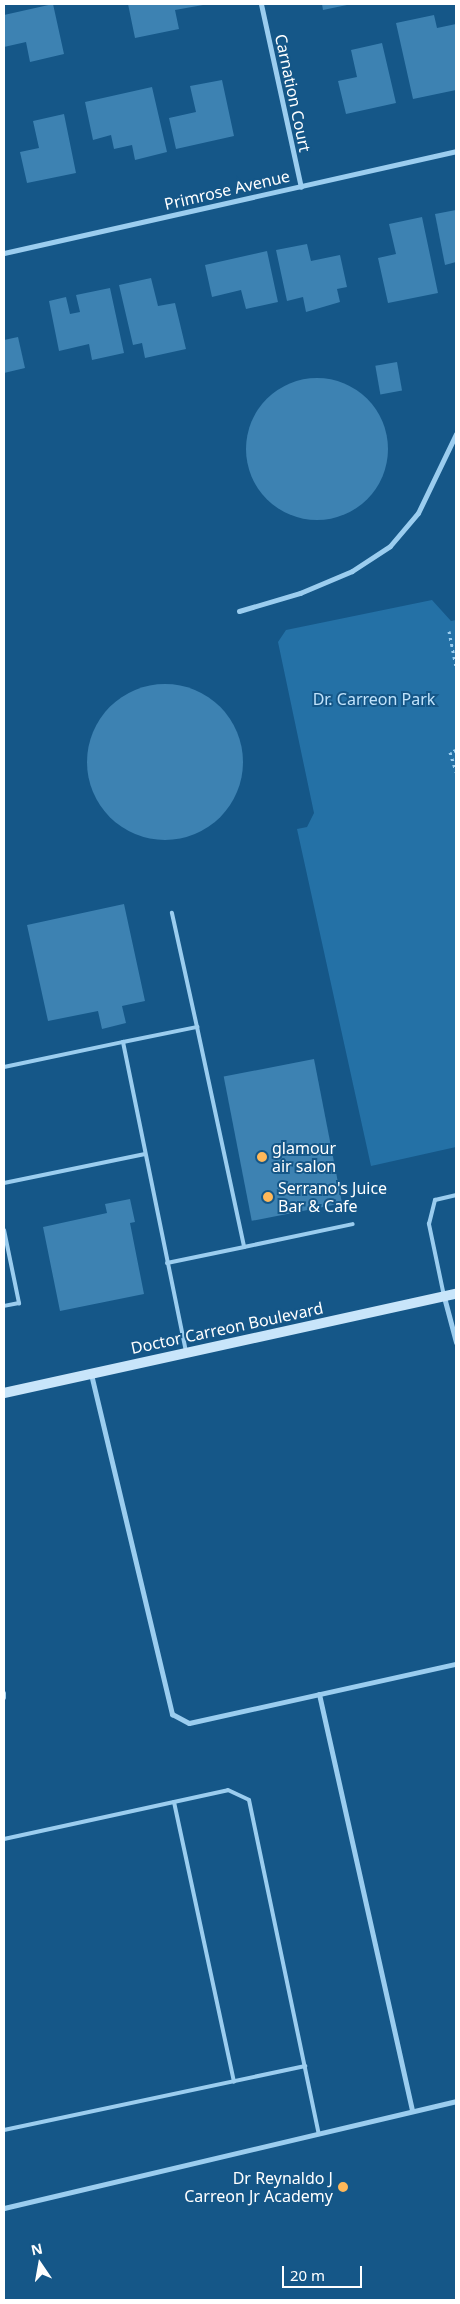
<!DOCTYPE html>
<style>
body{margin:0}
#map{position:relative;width:460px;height:2304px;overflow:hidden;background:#155788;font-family:"Noto Sans",sans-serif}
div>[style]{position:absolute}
.green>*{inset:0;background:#2471a6}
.building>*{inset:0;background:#3d82b2;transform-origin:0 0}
.round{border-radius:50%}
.path>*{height:3px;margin-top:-1.5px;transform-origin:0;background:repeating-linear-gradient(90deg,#9bcdef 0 2.5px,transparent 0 6.5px)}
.service>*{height:4px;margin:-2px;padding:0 2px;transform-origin:2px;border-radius:2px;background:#9bcdef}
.minor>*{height:5px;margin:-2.5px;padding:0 2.5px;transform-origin:2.5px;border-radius:2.5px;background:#9bcdef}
.secondary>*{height:10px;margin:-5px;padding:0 5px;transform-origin:5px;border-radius:5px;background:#c8e5fa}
.dots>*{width:14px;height:14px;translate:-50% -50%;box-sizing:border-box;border:2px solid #155788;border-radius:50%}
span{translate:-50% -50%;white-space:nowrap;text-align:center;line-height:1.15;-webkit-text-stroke:4px #155788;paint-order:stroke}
.street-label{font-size:16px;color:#fff}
.park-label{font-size:16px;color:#c1e3fb}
.poi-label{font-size:16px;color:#fff}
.left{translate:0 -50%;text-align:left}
.right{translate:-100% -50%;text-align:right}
.frame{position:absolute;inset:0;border:5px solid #fff;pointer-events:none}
.north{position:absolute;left:15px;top:2239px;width:50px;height:50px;-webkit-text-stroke:4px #155788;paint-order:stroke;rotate:348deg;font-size:14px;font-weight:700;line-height:20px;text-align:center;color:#fff}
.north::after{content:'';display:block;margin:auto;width:18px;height:22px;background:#fff;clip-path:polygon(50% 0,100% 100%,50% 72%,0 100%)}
.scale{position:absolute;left:282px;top:2266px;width:80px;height:22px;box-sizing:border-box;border:2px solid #fff;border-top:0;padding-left:6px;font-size:15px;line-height:18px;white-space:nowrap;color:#fff;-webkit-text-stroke:4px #155788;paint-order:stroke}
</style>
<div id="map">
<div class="green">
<div style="clip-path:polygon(432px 600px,451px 621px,456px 620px,456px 1147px,371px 1166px,297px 829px,307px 827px,314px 813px,278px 642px,286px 630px)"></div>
</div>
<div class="building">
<div style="clip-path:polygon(53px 4px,64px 54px,30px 62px,26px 42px,4px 47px,4px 15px)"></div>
<div style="clip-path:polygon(128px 4px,203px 4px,203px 5px,175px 10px,179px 29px,135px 38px)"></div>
<div style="clip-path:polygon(322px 4px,347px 4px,347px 5px,323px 10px)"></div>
<div style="clip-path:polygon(434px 15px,437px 28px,456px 24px,456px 90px,413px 99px,396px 23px)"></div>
<div style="clip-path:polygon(382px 43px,396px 103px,346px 114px,338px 81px,357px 77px,351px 50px)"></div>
<div style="clip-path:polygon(222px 80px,234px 136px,176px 149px,169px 118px,196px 112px,190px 86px)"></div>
<div style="clip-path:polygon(152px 87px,167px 152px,135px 160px,132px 145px,114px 149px,111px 135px,93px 140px,85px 102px)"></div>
<div style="clip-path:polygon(64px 114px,76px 173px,27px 183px,20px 152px,39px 148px,33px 121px)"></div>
<div style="clip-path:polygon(456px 210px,456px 262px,445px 265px,435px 214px)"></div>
<div style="clip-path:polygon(422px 217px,438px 293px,388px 303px,378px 258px,396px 254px,389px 224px)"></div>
<div style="clip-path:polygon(307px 244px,311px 261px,340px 255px,347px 287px,337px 289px,340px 302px,306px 312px,303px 297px,287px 301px,276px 250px)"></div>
<div style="clip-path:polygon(267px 251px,278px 302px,246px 309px,241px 290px,212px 297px,205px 265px)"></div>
<div style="clip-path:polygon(151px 278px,158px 306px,175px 303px,186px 349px,145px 358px,142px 343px,133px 345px,119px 285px)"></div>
<div style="clip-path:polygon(110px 288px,124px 353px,92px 360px,89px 344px,59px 351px,49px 301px,66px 297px,70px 314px,80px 312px,76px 295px)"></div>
<div style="clip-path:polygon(18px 337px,25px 368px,4px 373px,4px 340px)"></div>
<div style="left:397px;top:362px;width:29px;height:22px;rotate:80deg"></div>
<div class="round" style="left:246px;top:378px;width:142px;height:142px"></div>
<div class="round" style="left:87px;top:684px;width:156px;height:156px"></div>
<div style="clip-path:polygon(124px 904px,145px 1001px,122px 1006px,126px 1023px,102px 1029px,98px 1011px,48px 1021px,27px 925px)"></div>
<div style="left:314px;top:1059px;width:147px;height:92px;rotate:79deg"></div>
<div style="clip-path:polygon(130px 1199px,135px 1222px,130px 1223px,144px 1294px,60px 1311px,43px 1227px,107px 1213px,105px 1204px)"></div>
</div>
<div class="path">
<div style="left:449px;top:631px;width:37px;rotate:79deg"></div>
<div style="left:456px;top:750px;width:6px;rotate:162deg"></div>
<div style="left:450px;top:752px;width:21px;rotate:73deg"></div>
</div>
<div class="service">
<div style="left:197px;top:1027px;width:225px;rotate:77.9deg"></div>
<div style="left:244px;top:1247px;width:111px;rotate:-11.9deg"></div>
<div style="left:123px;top:1042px;width:76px;rotate:-11.5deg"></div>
<div style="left:197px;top:1027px;width:117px;rotate:-102.4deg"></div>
<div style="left:4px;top:1067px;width:122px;rotate:-11.9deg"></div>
<div style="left:123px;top:1042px;width:315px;rotate:78.5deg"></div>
<div style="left:4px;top:1183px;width:144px;rotate:-11.6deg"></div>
<div style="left:4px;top:1230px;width:75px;rotate:78.4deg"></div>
<div style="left:19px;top:1303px;width:15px;rotate:169deg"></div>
<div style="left:167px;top:1263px;width:79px;rotate:-11.7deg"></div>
<div style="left:444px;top:1296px;width:74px;rotate:-101.8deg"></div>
<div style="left:429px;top:1224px;width:25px;rotate:-76deg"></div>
<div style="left:435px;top:1200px;width:22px;rotate:-13deg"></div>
<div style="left:4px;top:1693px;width:5px;rotate:90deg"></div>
<div style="left:174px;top:1802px;width:286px;rotate:77.9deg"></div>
<div style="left:4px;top:1839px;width:229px;rotate:-12.3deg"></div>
<div style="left:228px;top:1790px;width:23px;rotate:25deg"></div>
<div style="left:249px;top:1800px;width:341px;rotate:78.2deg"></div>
<div style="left:4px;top:2130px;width:308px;rotate:-12deg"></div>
</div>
<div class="minor">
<div style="left:261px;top:4px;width:187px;rotate:77.7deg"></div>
<div style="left:4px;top:253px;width:463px;rotate:-12.7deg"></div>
<div style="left:239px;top:611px;width:64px;rotate:-16.4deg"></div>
<div style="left:300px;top:593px;width:56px;rotate:-22.9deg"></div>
<div style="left:352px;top:571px;width:45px;rotate:-33.3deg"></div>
<div style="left:390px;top:546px;width:43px;rotate:-49.7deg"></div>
<div style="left:418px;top:513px;width:88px;rotate:-64.3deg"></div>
<div style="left:444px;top:1297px;width:47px;rotate:75.1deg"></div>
<div style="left:91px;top:1374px;width:350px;rotate:76.6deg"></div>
<div style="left:172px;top:1714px;width:19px;rotate:28deg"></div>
<div style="left:189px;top:1723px;width:273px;rotate:-12.5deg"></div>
<div style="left:319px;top:1694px;width:427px;rotate:77.4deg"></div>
<div style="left:4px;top:2208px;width:464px;rotate:-13.3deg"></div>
</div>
<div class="secondary">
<div style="left:4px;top:1393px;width:463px;rotate:-12.4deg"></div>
</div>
<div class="dots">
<div style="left:262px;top:1157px;background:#ffb859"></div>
<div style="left:268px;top:1197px;background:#ffb859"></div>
<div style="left:343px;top:2187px;background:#ffb859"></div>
</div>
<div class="street-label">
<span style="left:293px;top:93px;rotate:78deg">Carnation Court</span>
<span style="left:227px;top:190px;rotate:-13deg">Primrose Avenue</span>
<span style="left:227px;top:1328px;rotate:-12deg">Doctor Carreon Boulevard</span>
</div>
<div class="park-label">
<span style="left:374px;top:699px">Dr. Carreon Park</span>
</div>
<div class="poi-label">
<span class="left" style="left:272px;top:1157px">glamour<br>air salon</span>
<span class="left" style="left:278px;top:1197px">Serrano's Juice<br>Bar &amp; Cafe</span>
<span class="right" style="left:333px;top:2187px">Dr Reynaldo J<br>Carreon Jr Academy</span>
</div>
<div class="frame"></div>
<div class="north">N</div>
<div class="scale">20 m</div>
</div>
